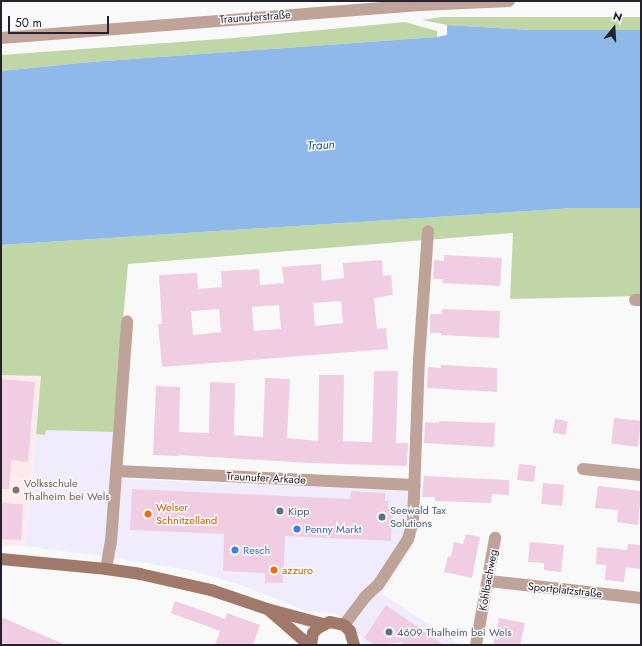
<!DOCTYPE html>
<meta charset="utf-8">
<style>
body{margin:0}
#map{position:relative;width:642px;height:646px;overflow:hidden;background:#f9f9f9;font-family:Jost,sans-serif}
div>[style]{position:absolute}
.built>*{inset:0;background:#f1ecfd}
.education>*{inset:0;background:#fcebec}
.green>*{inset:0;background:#c1d6a7}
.water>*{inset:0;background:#8fb9e8}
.building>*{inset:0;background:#f0cde3;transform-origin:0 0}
.street>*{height:12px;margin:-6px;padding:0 6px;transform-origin:6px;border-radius:6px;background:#bfa398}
.secondary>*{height:12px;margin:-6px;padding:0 6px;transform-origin:6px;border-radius:6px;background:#a1796a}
.dots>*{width:11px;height:11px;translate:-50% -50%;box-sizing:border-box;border:2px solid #f9f9f9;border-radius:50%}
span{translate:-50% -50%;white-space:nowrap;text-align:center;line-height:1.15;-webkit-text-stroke:3px #f9f9f9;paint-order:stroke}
.street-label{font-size:11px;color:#25212e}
.education-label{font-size:11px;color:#785e54}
.left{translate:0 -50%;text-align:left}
.food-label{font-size:11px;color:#c56008}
.service-label{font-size:11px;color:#4e5e75}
.shop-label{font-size:11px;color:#366cbe}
.water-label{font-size:12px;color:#19548d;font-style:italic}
.frame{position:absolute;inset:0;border:2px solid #25212e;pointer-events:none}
.north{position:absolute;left:594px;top:8px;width:40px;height:40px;-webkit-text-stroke:3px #f9f9f9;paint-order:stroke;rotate:18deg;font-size:11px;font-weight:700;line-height:16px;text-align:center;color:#25212e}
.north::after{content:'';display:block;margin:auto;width:14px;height:18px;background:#25212e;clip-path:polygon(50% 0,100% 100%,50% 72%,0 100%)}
.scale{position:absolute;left:8px;top:16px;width:101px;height:18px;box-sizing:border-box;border:2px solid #25212e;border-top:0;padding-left:5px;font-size:12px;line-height:14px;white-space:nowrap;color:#25212e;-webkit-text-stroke:3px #f9f9f9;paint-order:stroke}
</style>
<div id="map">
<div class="built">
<div style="clip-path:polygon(45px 430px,113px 432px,122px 479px,421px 491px,419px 523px,413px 546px,382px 594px,461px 645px,365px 645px,352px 625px,336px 614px,306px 611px,242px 585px,184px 569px,101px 556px,25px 546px,36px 434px,45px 435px)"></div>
</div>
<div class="education">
<div style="clip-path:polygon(1px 375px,41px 376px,25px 546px,1px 546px)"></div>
</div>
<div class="green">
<div style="clip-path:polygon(442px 17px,641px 17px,641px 30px,532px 30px,447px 25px,422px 20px)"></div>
<div style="clip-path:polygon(405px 22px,437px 31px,437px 37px,91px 62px,1px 71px,1px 55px,234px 38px)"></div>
<div style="clip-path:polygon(575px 208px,641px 208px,641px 296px,510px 299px,513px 233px,128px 264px,113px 432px,46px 430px,45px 435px,36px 434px,41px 376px,1px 375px,1px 245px)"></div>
</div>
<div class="water">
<div style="clip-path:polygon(447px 25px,532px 30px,641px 30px,641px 208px,575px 208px,1px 245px,1px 71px,91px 62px,437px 37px,447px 35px)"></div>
</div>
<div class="building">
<div style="clip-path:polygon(444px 255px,502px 258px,500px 286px,442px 283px,443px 279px,433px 279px,434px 260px,444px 261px)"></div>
<div style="clip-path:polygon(evenodd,382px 260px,383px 276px,391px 275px,393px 295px,374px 298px,377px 329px,386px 328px,388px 349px,162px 367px,158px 324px,162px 324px,159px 275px,197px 273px,198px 289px,222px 287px,221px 271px,259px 269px,260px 285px,284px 283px,282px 267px,321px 264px,322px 281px,344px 278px,343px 263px,382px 260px,341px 301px,343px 323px,315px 326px,313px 303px,341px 301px,382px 260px,279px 305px,281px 329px,254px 331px,252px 307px,279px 305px,382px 260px,219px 309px,221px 332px,193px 335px,191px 311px,219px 309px)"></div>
<div style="clip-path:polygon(442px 309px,500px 311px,499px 338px,441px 335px,441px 333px,430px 333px,430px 314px,442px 314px)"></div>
<div style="clip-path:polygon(441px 365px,497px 368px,497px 392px,427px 388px,428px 367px,441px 368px)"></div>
<div style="clip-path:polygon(374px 371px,398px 371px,396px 443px,408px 443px,407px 466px,310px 463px,178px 455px,178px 456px,153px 455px,156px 386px,180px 387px,179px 432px,209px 433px,210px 382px,235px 383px,234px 435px,263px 437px,265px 378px,290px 379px,287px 438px,318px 441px,319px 375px,344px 375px,343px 441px,372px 442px)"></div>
<div style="clip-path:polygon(1px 379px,35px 382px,28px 462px,11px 460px,9px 489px,1px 489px)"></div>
<div style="left:614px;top:418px;width:27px;height:26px;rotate:6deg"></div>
<div style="left:555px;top:419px;width:13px;height:14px;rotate:9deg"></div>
<div style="clip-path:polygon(439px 421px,495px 423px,494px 447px,424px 443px,425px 422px,439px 423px)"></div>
<div style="left:519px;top:464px;width:17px;height:16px;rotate:7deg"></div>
<div style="clip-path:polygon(424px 476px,509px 480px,509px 495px,492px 494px,491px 503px,435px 501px,435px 497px,422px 497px)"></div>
<div style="left:543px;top:483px;width:21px;height:21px;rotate:5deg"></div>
<div style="clip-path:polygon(598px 486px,641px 491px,638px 525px,617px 522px,618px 510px,595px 508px)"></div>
<div style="clip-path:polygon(132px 489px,350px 499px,351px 491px,385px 493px,385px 501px,388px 501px,388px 509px,393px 509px,391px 541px,285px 536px,283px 583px,265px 583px,265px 573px,223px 571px,224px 534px,130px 530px)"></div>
<div style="left:1px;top:503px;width:22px;height:36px;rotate:3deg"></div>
<div style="clip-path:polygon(466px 534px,480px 537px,472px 578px,444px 572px,448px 556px,451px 557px,454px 542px,463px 544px)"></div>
<div style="clip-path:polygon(530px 542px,564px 545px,561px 572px,544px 570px,544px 563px,528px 562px)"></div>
<div style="clip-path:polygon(628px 544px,641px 545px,641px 569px,626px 567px,624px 582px,605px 580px,606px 565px,596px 564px,597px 547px,627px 550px)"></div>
<div style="clip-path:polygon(175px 601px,225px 619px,227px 613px,260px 625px,253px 645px,215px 645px,220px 631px,171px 613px)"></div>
<div style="clip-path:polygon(386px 605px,444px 645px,402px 645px,404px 642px,375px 645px,364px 638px)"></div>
<div style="clip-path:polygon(1px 617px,31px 630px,66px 645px,8px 645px,1px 642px)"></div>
<div style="clip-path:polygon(499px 618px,525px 623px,520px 645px,493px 645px)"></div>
</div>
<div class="street">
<div style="left:1px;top:38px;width:420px;rotate:-4.5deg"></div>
<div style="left:420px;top:5px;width:89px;rotate:-2.6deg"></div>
<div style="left:635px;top:300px;width:6px"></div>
<div style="left:583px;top:469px;width:58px;rotate:5.9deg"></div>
<div style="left:116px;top:471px;width:299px;rotate:2.7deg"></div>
<div style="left:106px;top:569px;width:27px;rotate:-80deg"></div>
<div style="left:111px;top:542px;width:221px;rotate:-85.8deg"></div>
<div style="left:489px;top:581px;width:153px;rotate:6.4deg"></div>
<div style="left:344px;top:625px;width:35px;rotate:-53deg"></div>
<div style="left:365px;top:597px;width:18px;rotate:-43deg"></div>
<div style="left:378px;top:585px;width:14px;rotate:-56deg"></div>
<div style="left:386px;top:573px;width:40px;rotate:-57.1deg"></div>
<div style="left:408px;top:539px;width:18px;rotate:-74deg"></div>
<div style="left:413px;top:522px;width:162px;rotate:-87.9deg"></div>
<div style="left:419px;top:360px;width:129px;rotate:-86deg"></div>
<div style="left:476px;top:645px;width:109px;rotate:-79.9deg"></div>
</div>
<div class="secondary">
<div style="left:1px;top:559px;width:105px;rotate:5.4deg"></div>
<div style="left:106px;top:569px;width:34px;rotate:8deg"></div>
<div style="left:140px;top:574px;width:73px;rotate:12.7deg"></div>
<div style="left:211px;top:590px;width:59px;rotate:18.7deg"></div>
<div style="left:267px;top:609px;width:58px;rotate:15deg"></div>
<div style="left:270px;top:611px;width:52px;rotate:41.1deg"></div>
<div style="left:311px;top:645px;width:12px;rotate:-81deg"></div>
<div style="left:313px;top:633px;width:7px;rotate:-45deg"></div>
<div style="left:318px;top:628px;width:13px;rotate:-27deg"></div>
<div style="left:330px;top:622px;width:14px;rotate:12deg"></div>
<div style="left:344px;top:625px;width:8px;rotate:45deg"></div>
<div style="left:350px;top:631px;width:15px;rotate:74deg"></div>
</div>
<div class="dots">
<div style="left:16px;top:490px;background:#8d6e63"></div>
<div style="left:280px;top:511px;background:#5c6f8a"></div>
<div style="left:148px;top:514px;background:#e8710a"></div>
<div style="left:382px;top:517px;background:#5c6f8a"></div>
<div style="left:297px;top:529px;background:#3f7fe0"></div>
<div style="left:235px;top:550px;background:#3f7fe0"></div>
<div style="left:274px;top:570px;background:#e8710a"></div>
<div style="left:389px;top:632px;background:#5c6f8a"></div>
</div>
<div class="street-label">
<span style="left:255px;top:17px;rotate:-4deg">Traunuferstraße</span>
<span style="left:266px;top:478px;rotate:3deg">Traunufer Arkade</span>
<span style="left:488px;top:580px;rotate:-80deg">Kohlbachweg</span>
<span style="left:565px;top:590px;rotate:6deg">Sportplatzstraße</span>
</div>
<div class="education-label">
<span class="left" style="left:24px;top:490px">Volksschule<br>Thalheim bei Wels</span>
</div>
<div class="food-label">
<span class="left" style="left:156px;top:514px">Welser<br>Schnitzelland</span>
<span class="left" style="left:282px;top:570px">azzuro</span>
</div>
<div class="service-label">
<span class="left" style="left:288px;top:511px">Kipp</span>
<span class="left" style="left:390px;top:517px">Seewald Tax<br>Solutions</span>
<span class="left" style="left:397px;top:632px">4609 Thalheim bei Wels</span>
</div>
<div class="shop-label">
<span class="left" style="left:305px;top:529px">Penny Markt</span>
<span class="left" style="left:243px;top:550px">Resch</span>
</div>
<div class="water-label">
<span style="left:321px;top:146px;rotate:-4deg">Traun</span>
</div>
<div class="frame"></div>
<div class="north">N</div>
<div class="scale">50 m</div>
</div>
